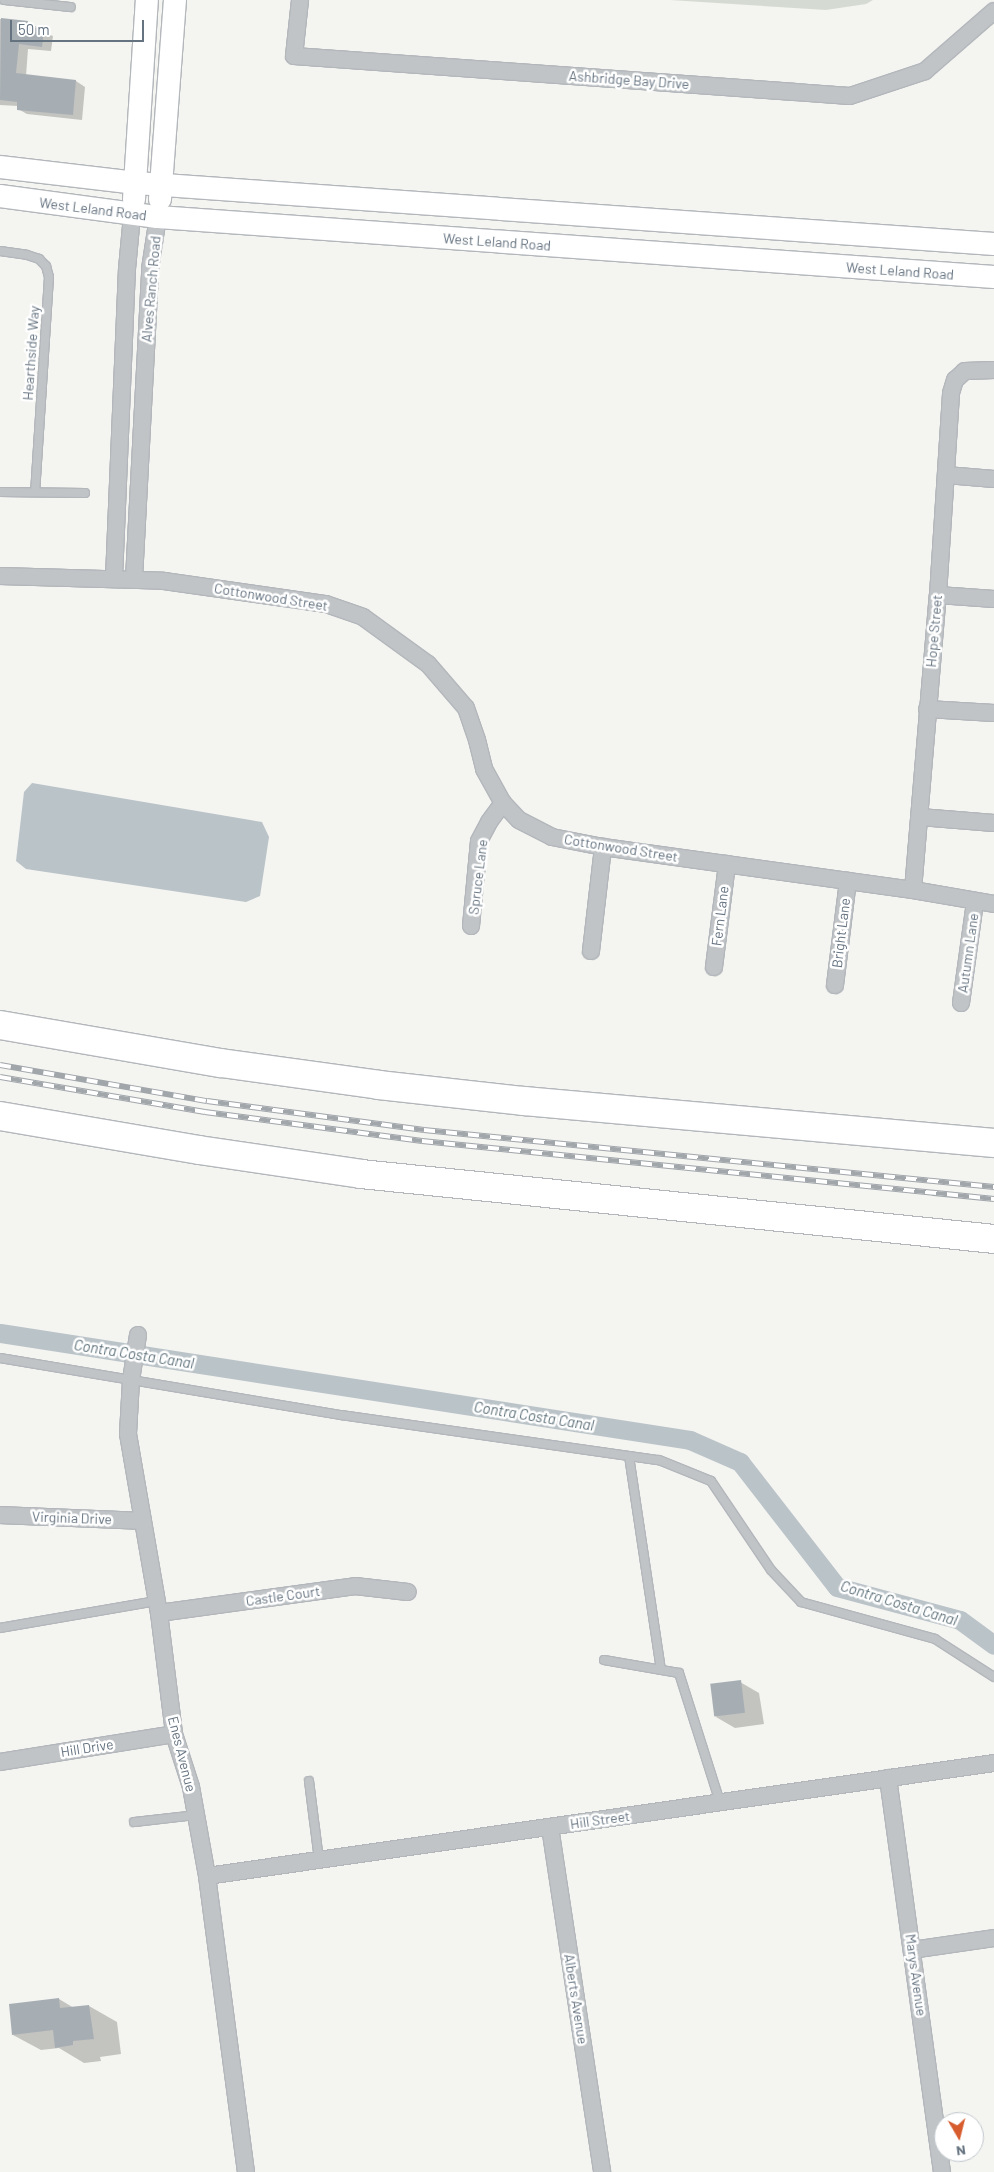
<!DOCTYPE html>
<style>
body{margin:0}
#map{position:relative;width:994px;height:2172px;overflow:hidden;background:#f4f4f1;font-family:Barlow,sans-serif}
div>[style]{position:absolute}
.green>*{inset:0;background:#d5dbd2}
.water>*{inset:0;background:#bac3c8}
.shadow>*{inset:0;background:#0003}
.canal>*{height:19px;margin:-9.5px;padding:0 9.5px;transform-origin:9.5px;border-radius:9.5px;background:#bac3c8}
.building>*{inset:0;background:#a7aeb3;transform-origin:0 0}
.roads{filter:drop-shadow(1px 0 #b3b7bb) drop-shadow(-1px 0 #b3b7bb) drop-shadow(0 1px #b3b7bb) drop-shadow(0 -1px #b3b7bb)}
.lane>*{height:8px;margin:-4px;padding:0 4px;transform-origin:4px;border-radius:4px;background:#c0c4c7}
.street>*{height:16px;margin:-8px;padding:0 8px;transform-origin:8px;border-radius:8px;background:#c0c4c7}
.secondary>*{height:22px;margin:-11px;padding:0 11px;transform-origin:11px;border-radius:11px;background:#fff}
.highway>*{height:28px;margin:-14px;padding:0 14px;transform-origin:14px;border-radius:14px;background:#fff}
.rail>*{height:5.5px;margin-top:-2.75px;transform-origin:0;background:repeating-linear-gradient(90deg,#fff 0 11px,#a1a6ab 0 22px);box-sizing:border-box;border-block:1px solid #a1a6ab}
span{translate:-50% -50%;white-space:nowrap;text-align:center;line-height:1.15;-webkit-text-stroke:5px #fff;paint-order:stroke}
.street-label{font-size:14px;color:#657380}
.water-label{font-size:15px;color:#61747d;font-style:italic}
.north{position:absolute;left:934px;top:2112px;width:50px;height:50px;box-sizing:border-box;background:#fff;border:1px solid #c1c7cc;border-radius:50%;rotate:172deg;font-size:14px;font-weight:700;line-height:20px;text-align:center;color:#657380}
.north::after{content:'';display:block;margin:auto;width:18px;height:22px;background:#d75c2e;clip-path:polygon(50% 0,100% 100%,50% 72%,0 100%)}
.scale{position:absolute;left:10px;top:20px;width:134px;height:22px;box-sizing:border-box;border:2px solid #657380;border-top:0;padding-left:6px;font-size:15px;line-height:18px;white-space:nowrap;color:#657380;-webkit-text-stroke:4px #fff;paint-order:stroke}
</style>
<div id="map">
<div class="green">
<div style="clip-path:polygon(670px 0,873px 0,866px 4px,826px 10px)"></div>
</div>
<div class="water">
<div style="clip-path:polygon(32px 783px,262px 822px,269px 837px,260px 896px,246px 902px,26px 869px,16px 861px,24px 792px)"></div>
</div>
<div class="shadow">
<div style="clip-path:polygon(0 19px,27px 22px,37px 27px,36px 30px,53px 36px,51px 51px,28px 49px,26px 76px,76px 81px,85px 87px,82px 120px,27px 114px,18px 109px,18px 106px,0 105px)"></div>
<div style="clip-path:polygon(740px 1682px,759px 1693px,764px 1724px,735px 1728px,716px 1717px)"></div>
<div style="clip-path:polygon(59px 1999px,74px 2008px,89px 2006px,117px 2022px,121px 2054px,100px 2057px,101px 2061px,84px 2063px,59px 2048px,41px 2050px,13px 2035px)"></div>
</div>
<div class="canal">
<div style="left:0;top:1333px;width:698px;rotate:8.81deg"></div>
<div style="left:690px;top:1440px;width:55px;rotate:23.7deg"></div>
<div style="left:740px;top:1462px;width:158px;rotate:52.2deg"></div>
<div style="left:837px;top:1587px;width:127px;rotate:15deg"></div>
<div style="left:960px;top:1620px;width:42px;rotate:36.3deg"></div>
</div>
<div class="building">
<div style="clip-path:polygon(1px 18px,28px 21px,27px 27px,44px 29px,42px 47px,19px 44px,16px 73px,76px 80px,73px 115px,17px 110px,17px 102px,0 100px)"></div>
<div style="left:741px;top:1680px;width:33px;height:31px;rotate:83deg"></div>
<div style="clip-path:polygon(59px 1998px,60px 2008px,89px 2005px,94px 2039px,73px 2041px,73px 2045px,55px 2048px,53px 2030px,12px 2035px,9px 2004px)"></div>
</div>
<div class="roads">
<div class="lane">
<div style="left:4px;top:0;width:67px;rotate:6deg"></div>
<div style="left:0;top:251px;width:27px;rotate:8deg"></div>
<div style="left:27px;top:255px;width:13px;rotate:18deg"></div>
<div style="left:39px;top:259px;width:10px;rotate:45deg"></div>
<div style="left:46px;top:266px;width:11px;rotate:75deg"></div>
<div style="left:49px;top:277px;width:215px;rotate:93.7deg"></div>
<div style="left:0;top:492px;width:85px;rotate:0.7deg"></div>
<div style="left:0;top:1358px;width:346px;rotate:9.5deg"></div>
<div style="left:341px;top:1415px;width:321px;rotate:8.1deg"></div>
<div style="left:659px;top:1460px;width:56px;rotate:22deg"></div>
<div style="left:711px;top:1481px;width:107px;rotate:56deg"></div>
<div style="left:771px;top:1570px;width:44px;rotate:46.8deg"></div>
<div style="left:801px;top:1602px;width:139px;rotate:15.4deg"></div>
<div style="left:935px;top:1639px;width:70px;rotate:32.8deg"></div>
<div style="left:629px;top:1456px;width:216px;rotate:81.5deg"></div>
<div style="left:0;top:1628px;width:159px;rotate:-9.8deg"></div>
<div style="left:604px;top:1660px;width:76px;rotate:9.8deg"></div>
<div style="left:679px;top:1673px;width:135px;rotate:72.4deg"></div>
<div style="left:309px;top:1781px;width:80px;rotate:82.8deg"></div>
<div style="left:134px;top:1822px;width:62px;rotate:-6.4deg"></div>
</div>
<div class="street">
<div style="left:300px;top:0;width:56px;rotate:96.1deg"></div>
<div style="left:294px;top:56px;width:557px;rotate:4.11deg"></div>
<div style="left:850px;top:96px;width:79px;rotate:-18.4deg"></div>
<div style="left:925px;top:71px;width:91px;rotate:-41deg"></div>
<div style="left:946px;top:475px;width:48px;rotate:4.8deg"></div>
<div style="left:0;top:576px;width:164px;rotate:1.7deg"></div>
<div style="left:164px;top:581px;width:164px;rotate:8.1deg"></div>
<div style="left:326px;top:604px;width:39px;rotate:19deg"></div>
<div style="left:363px;top:617px;width:80px;rotate:35.9deg"></div>
<div style="left:428px;top:664px;width:58px;rotate:49.2deg"></div>
<div style="left:466px;top:708px;width:34px;rotate:71deg"></div>
<div style="left:477px;top:740px;width:30px;rotate:76deg"></div>
<div style="left:484px;top:769px;width:39px;rotate:61deg"></div>
<div style="left:503px;top:803px;width:23px;rotate:47deg"></div>
<div style="left:519px;top:820px;width:37px;rotate:27deg"></div>
<div style="left:552px;top:837px;width:52px;rotate:11.1deg"></div>
<div style="left:603px;top:847px;width:313px;rotate:7.9deg"></div>
<div style="left:913px;top:890px;width:82px;rotate:9.8deg"></div>
<div style="left:114px;top:578px;width:309px;rotate:-87.6deg"></div>
<div style="left:127px;top:269px;width:54px;rotate:-84.7deg"></div>
<div style="left:134px;top:579px;width:310px;rotate:-87deg"></div>
<div style="left:150px;top:269px;width:53px;rotate:-81.3deg"></div>
<div style="left:938px;top:595px;width:56px;rotate:4.1deg"></div>
<div style="left:927px;top:709px;width:67px;rotate:3.4deg"></div>
<div style="left:920px;top:817px;width:74px;rotate:4.6deg"></div>
<div style="left:913px;top:890px;width:296px;rotate:-85.2deg"></div>
<div style="left:938px;top:595px;width:202px;rotate:-86.3deg"></div>
<div style="left:951px;top:393px;width:14px;rotate:-73deg"></div>
<div style="left:955px;top:380px;width:13px;rotate:-42deg"></div>
<div style="left:965px;top:371px;width:29px;rotate:-2deg"></div>
<div style="left:471px;top:926px;width:85px;rotate:-84.6deg"></div>
<div style="left:479px;top:841px;width:21px;rotate:-62deg"></div>
<div style="left:489px;top:822px;width:24px;rotate:-54deg"></div>
<div style="left:591px;top:951px;width:105px;rotate:-83.4deg"></div>
<div style="left:714px;top:967px;width:104px;rotate:-82.8deg"></div>
<div style="left:835px;top:985px;width:105px;rotate:-82.9deg"></div>
<div style="left:961px;top:1003px;width:102px;rotate:-82.1deg"></div>
<div style="left:138px;top:1335px;width:46px;rotate:98.8deg"></div>
<div style="left:131px;top:1380px;width:54px;rotate:93.2deg"></div>
<div style="left:128px;top:1434px;width:182px;rotate:80.2deg"></div>
<div style="left:159px;top:1613px;width:122px;rotate:82.9deg"></div>
<div style="left:174px;top:1734px;width:56px;rotate:72.2deg"></div>
<div style="left:191px;top:1787px;width:90px;rotate:79.8deg"></div>
<div style="left:207px;top:1876px;width:299px;rotate:82.5deg"></div>
<div style="left:0;top:1515px;width:143px;rotate:2.4deg"></div>
<div style="left:159px;top:1613px;width:198px;rotate:-7.8deg"></div>
<div style="left:355px;top:1586px;width:53px;rotate:6.5deg"></div>
<div style="left:0;top:1762px;width:176px;rotate:-9.1deg"></div>
<div style="left:888px;top:1778px;width:398px;rotate:82.2deg"></div>
<div style="left:550px;top:1827px;width:349px;rotate:81.4deg"></div>
<div style="left:207px;top:1876px;width:795px;rotate:-8.17deg"></div>
<div style="left:912px;top:1950px;width:83px;rotate:-8.3deg"></div>
</div>
<div class="secondary">
<div style="left:0;top:167px;width:137px;rotate:6.7deg"></div>
<div style="left:136px;top:183px;width:860px;rotate:4.07deg"></div>
<div style="left:0;top:196px;width:159px;rotate:7.6deg"></div>
<div style="left:158px;top:217px;width:838px;rotate:4.11deg"></div>
<div style="left:134px;top:199px;width:199px;rotate:-86.3deg"></div>
<div style="left:160px;top:199px;width:200px;rotate:-85.7deg"></div>
</div>
<div class="highway">
<div style="left:0;top:1025px;width:224px;rotate:9.8deg"></div>
<div style="left:221px;top:1063px;width:160px;rotate:7.9deg"></div>
<div style="left:379px;top:1085px;width:146px;rotate:6.3deg"></div>
<div style="left:524px;top:1101px;width:472px;rotate:5.1deg"></div>
<div style="left:0;top:1116px;width:202px;rotate:9.7deg"></div>
<div style="left:199px;top:1150px;width:164px;rotate:8.4deg"></div>
<div style="left:361px;top:1174px;width:636px;rotate:5.86deg"></div>
</div>
</div>
<div class="rail">
<div style="left:0;top:1065px;width:210px;rotate:9.9deg"></div>
<div style="left:207px;top:1101px;width:219px;rotate:7.6deg"></div>
<div style="left:424px;top:1130px;width:573px;rotate:5.71deg"></div>
<div style="left:0;top:1077px;width:208px;rotate:9.7deg"></div>
<div style="left:205px;top:1112px;width:219px;rotate:7.6deg"></div>
<div style="left:422px;top:1141px;width:575px;rotate:5.79deg"></div>
</div>
<div class="street-label">
<span style="left:629px;top:80px;rotate:4deg">Ashbridge Bay Drive</span>
<span style="left:93px;top:209px;rotate:7deg">West Leland Road</span>
<span style="left:497px;top:242px;rotate:4deg">West Leland Road</span>
<span style="left:900px;top:271px;rotate:4deg">West Leland Road</span>
<span style="left:151px;top:289px;rotate:-85deg">Alves Ranch Road</span>
<span style="left:31px;top:353px;rotate:-86deg">Hearthside Way</span>
<span style="left:271px;top:597px;rotate:9deg">Cottonwood Street</span>
<span style="left:934px;top:631px;rotate:-85deg">Hope Street</span>
<span style="left:621px;top:848px;rotate:9deg">Cottonwood Street</span>
<span style="left:478px;top:877px;rotate:-83deg">Spruce Lane</span>
<span style="left:720px;top:916px;rotate:-83deg">Fern Lane</span>
<span style="left:841px;top:933px;rotate:-83deg">Bright Lane</span>
<span style="left:968px;top:953px;rotate:-82deg">Autumn Lane</span>
<span style="left:72px;top:1518px;rotate:2deg">Virginia Drive</span>
<span style="left:283px;top:1596px;rotate:-8deg">Castle Court</span>
<span style="left:87px;top:1748px;rotate:-9deg">Hill Drive</span>
<span style="left:182px;top:1754px;rotate:76deg">Enes Avenue</span>
<span style="left:600px;top:1820px;rotate:-8deg">Hill Street</span>
<span style="left:916px;top:1975px;rotate:82deg">Marys Avenue</span>
<span style="left:576px;top:1999px;rotate:81deg">Alberts Avenue</span>
</div>
<div class="water-label">
<span style="left:134px;top:1354px;rotate:9deg">Contra Costa Canal</span>
<span style="left:534px;top:1416px;rotate:9deg">Contra Costa Canal</span>
<span style="left:899px;top:1603px;rotate:17deg">Contra Costa Canal</span>
</div>
<div class="north">N</div>
<div class="scale">50 m</div>
</div>
